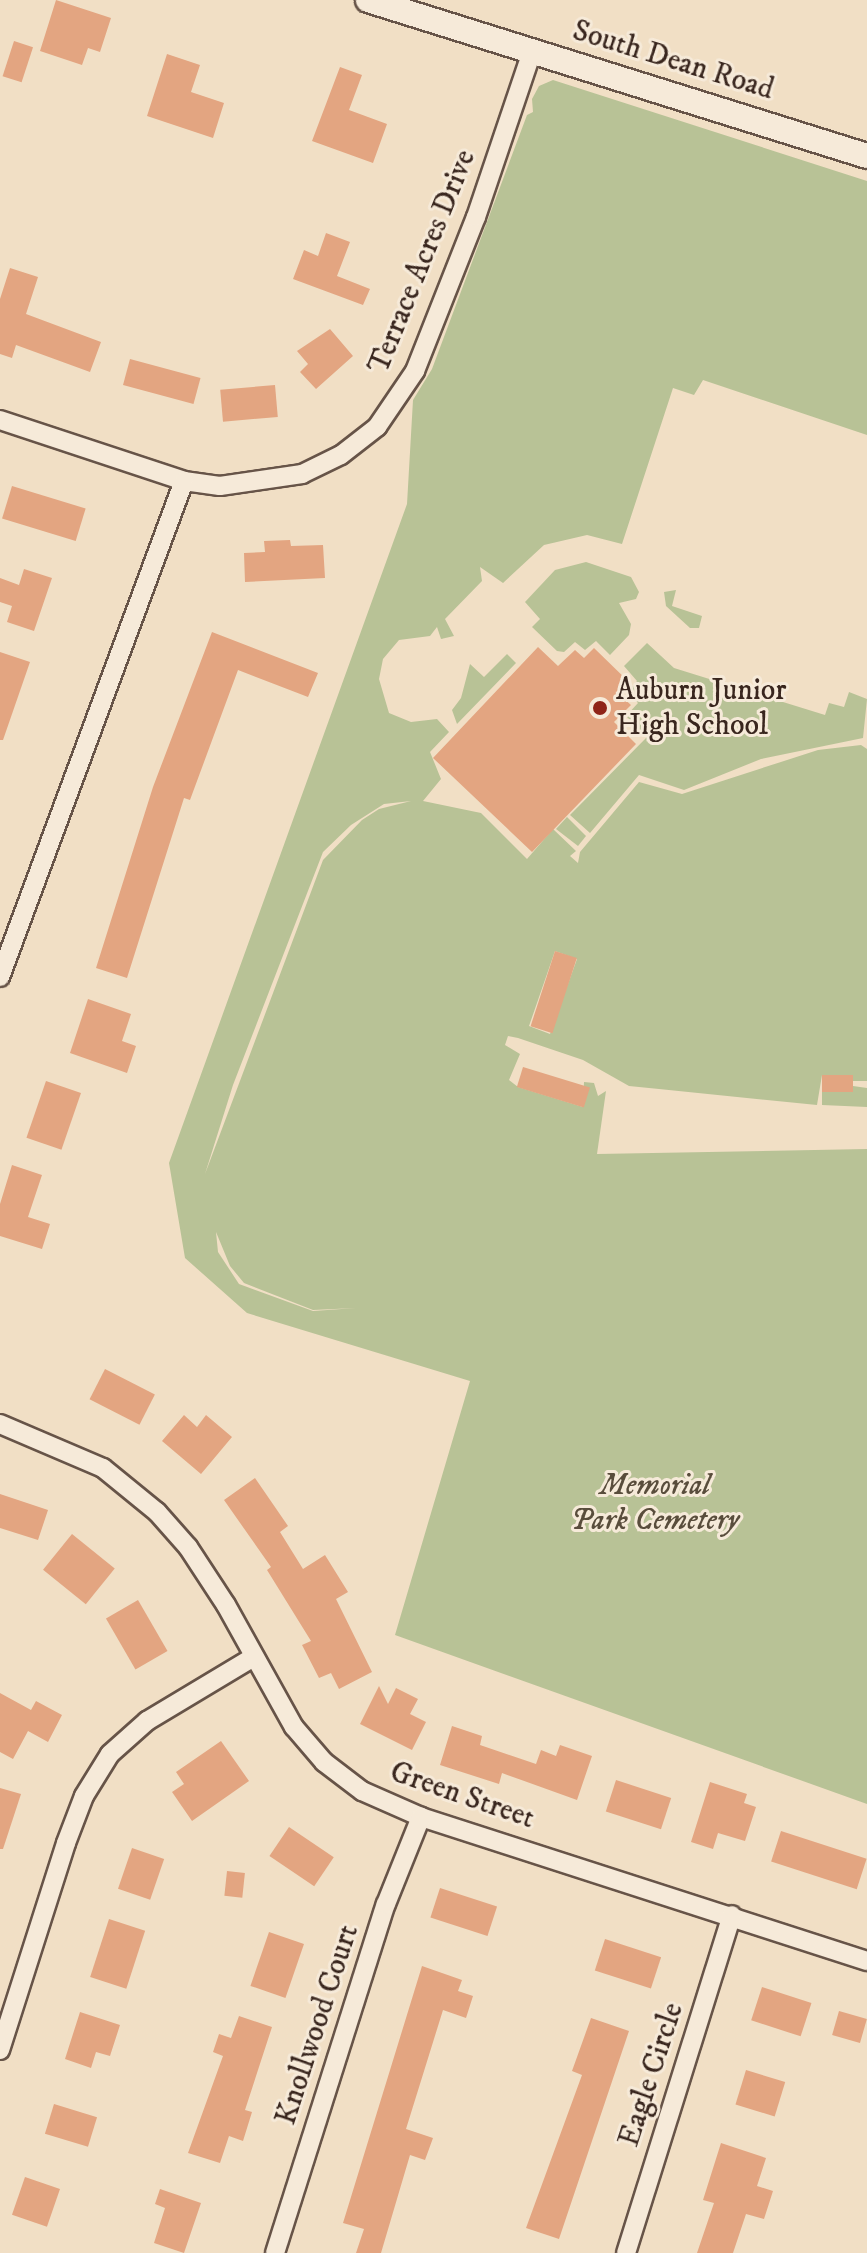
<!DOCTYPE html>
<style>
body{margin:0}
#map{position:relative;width:867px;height:2253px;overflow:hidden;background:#f1dfc5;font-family:"IM FELL DW Pica",serif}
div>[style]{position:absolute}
.green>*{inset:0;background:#b8c296}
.building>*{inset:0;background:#e3a581;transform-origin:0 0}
.roads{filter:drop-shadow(2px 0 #675448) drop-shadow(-2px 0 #675448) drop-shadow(0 2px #675448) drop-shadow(0 -2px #675448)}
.street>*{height:18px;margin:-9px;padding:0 9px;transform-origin:9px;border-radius:9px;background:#f6ead9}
.secondary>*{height:24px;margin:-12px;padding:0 12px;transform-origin:12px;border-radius:12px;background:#f6ead9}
.dots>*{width:22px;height:22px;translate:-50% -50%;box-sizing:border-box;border:4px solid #f6ead9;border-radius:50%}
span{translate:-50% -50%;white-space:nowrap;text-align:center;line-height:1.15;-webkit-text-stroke:6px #f6ead9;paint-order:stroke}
.street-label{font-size:30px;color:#39261e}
.poi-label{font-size:30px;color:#39261e}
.left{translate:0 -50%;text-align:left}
.park-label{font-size:30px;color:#594d3c;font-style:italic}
</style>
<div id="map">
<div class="green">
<div style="clip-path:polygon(evenodd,553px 80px,867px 181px,867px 435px,703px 380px,694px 395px,673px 388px,622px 544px,587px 535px,544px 545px,503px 583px,480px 567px,482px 581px,445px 619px,454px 636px,441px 639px,437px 627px,430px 636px,399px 640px,383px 659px,379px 679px,389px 713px,411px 722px,437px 719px,449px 732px,430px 752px,441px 779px,423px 801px,481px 813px,527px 859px,553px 829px,576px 851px,570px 856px,578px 863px,580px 852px,639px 782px,682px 794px,818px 750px,861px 745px,867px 749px,867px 1081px,853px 1081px,852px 1075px,822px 1075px,817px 1105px,659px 1089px,629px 1086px,583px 1060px,518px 1038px,508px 1036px,505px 1045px,520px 1054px,509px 1080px,518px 1087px,583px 1107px,584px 1082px,594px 1083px,598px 1096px,606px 1091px,597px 1154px,867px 1149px,867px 1804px,395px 1635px,470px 1381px,247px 1313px,185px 1258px,169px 1163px,407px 504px,413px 400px,432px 369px,527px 115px,533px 112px,532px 99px,539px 86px,553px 80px,411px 801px,379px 809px,362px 820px,323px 860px,205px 1174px,233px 1085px,323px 852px,351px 825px,384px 804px,411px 801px,553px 80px,555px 951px,577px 959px,550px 1034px,529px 1026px,555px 951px,553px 80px,216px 1232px,230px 1266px,244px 1283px,313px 1310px,356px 1308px,313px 1311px,239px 1284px,218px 1252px,216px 1232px)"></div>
<div style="clip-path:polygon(586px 562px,631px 577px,639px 592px,636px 599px,619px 603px,631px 624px,629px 635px,610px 655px,596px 641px,585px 650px,575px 642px,564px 652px,557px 651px,532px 627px,540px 619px,525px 602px,555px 570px)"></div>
<div style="clip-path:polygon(676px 590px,672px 606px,702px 616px,699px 628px,690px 628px,666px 606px,664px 592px)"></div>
<div style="clip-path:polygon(647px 643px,674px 668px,825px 715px,829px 703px,844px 707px,849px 692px,867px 699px,863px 738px,761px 759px,684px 790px,639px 775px,590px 833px,570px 815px,647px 737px,626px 716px,638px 703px,628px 692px,637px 681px,624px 666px)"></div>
<div style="clip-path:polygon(507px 654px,516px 663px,457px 724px,452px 710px,461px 698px,470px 664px,484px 677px)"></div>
<div style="clip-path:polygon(567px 817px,586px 836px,578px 846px,556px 829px)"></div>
<div style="clip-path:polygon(853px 1086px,867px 1088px,867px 1107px,822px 1105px,822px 1092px,853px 1091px)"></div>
</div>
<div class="building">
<div style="clip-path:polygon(56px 0,111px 18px,100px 52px,88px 48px,82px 65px,40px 51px)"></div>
<div style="left:14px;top:41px;width:20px;height:37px;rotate:18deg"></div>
<div style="clip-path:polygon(167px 54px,200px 65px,191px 92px,224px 103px,213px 138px,147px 116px)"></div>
<div style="clip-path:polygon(340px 67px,362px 75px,349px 110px,387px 124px,373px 163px,312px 141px)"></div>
<div style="clip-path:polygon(326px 233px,350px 242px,337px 276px,370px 289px,363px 305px,293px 279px,304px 250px,318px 256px)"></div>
<div style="clip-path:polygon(10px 268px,38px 277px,26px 314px,101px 342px,90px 372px,16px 345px,12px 358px,0 354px,0 299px)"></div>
<div style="clip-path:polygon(330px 329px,353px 356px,316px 389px,300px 372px,308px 364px,297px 351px)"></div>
<div style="left:130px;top:359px;width:73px;height:27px;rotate:15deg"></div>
<div style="left:275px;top:385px;width:32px;height:55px;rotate:85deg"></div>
<div style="left:12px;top:486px;width:77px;height:34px;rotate:17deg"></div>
<div style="clip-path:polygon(290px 540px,291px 546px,323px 545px,325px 578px,245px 582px,244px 553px,265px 552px,264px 541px)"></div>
<div style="clip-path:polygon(24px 569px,52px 578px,34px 631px,7px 622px,12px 606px,0 602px,0 578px,19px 585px)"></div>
<div style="clip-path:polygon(212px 632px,318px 673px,308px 697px,238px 670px,190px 800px,184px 798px,127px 978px,96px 968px,153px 787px)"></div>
<div style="clip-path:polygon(538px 647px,558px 666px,575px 650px,584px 658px,594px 648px,631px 684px,621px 696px,631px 705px,614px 722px,636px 744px,532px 852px,433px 758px)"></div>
<div style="clip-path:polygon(0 652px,30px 662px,3px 740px,0 740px)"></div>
<div style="left:555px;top:951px;width:23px;height:79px;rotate:18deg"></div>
<div style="clip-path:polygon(88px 999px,131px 1014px,122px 1041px,136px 1046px,127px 1073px,70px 1053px)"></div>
<div style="left:523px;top:1067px;width:70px;height:21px;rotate:17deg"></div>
<div style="left:822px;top:1075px;width:31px;height:17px"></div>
<div style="left:46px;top:1081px;width:37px;height:60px;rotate:19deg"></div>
<div style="clip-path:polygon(12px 1165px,42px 1175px,28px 1217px,50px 1224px,42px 1249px,0 1236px,0 1204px)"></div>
<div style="left:105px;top:1369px;width:56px;height:34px;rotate:27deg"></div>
<div style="clip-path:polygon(184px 1415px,197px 1427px,206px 1415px,232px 1437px,201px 1474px,162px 1441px)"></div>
<div style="clip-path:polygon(255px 1478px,288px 1526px,280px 1532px,303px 1569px,325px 1555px,348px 1592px,336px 1599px,372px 1672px,339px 1689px,331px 1673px,319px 1678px,302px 1645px,311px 1641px,267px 1570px,271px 1567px,224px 1500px)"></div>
<div style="clip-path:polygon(0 1494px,48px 1510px,38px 1540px,0 1528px)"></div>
<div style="left:72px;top:1534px;width:55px;height:46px;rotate:39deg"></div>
<div style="left:138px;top:1600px;width:59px;height:37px;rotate:60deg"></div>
<div style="clip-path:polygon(379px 1686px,388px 1704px,396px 1688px,418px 1699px,410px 1714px,426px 1722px,412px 1750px,360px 1724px)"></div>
<div style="clip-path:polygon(0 1693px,31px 1710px,36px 1701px,62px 1715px,48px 1742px,28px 1731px,13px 1759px,0 1752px)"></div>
<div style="clip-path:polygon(452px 1726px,482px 1736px,480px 1745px,536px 1764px,541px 1750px,556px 1756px,560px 1745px,592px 1756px,577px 1800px,502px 1773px,499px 1784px,440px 1765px)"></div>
<div style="clip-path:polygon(221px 1741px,249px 1781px,192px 1821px,172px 1792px,184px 1784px,176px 1772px)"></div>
<div style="left:616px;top:1780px;width:58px;height:33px;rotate:18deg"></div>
<div style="clip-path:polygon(710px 1782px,747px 1794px,744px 1803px,756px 1807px,745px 1841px,718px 1833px,713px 1849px,691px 1842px)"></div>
<div style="clip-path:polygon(0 1788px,21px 1794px,3px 1849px,0 1849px)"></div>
<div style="left:289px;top:1827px;width:54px;height:35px;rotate:34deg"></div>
<div style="left:781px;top:1831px;width:90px;height:32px;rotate:18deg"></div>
<div style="left:132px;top:1848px;width:34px;height:43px;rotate:19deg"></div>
<div style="left:227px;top:1871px;width:18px;height:25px;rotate:6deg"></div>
<div style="left:440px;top:1888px;width:60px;height:31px;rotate:18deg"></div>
<div style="left:109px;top:1919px;width:38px;height:61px;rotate:18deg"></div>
<div style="left:269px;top:1932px;width:37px;height:57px;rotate:19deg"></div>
<div style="left:605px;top:1939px;width:59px;height:33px;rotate:18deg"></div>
<div style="clip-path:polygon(422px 1966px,462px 1980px,458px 1991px,473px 1996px,466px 2018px,443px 2010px,406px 2129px,433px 2138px,425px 2160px,410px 2155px,381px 2253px,356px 2253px,364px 2229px,343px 2223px)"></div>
<div style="left:762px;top:1987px;width:52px;height:35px;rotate:18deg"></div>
<div style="left:839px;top:2011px;width:29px;height:25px;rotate:16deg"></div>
<div style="clip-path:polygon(80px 2012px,120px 2025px,110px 2056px,96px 2052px,91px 2068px,65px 2059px)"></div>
<div style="clip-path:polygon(239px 2016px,272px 2027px,245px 2110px,252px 2112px,243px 2141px,229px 2136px,220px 2163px,188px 2153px,223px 2056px,213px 2052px,219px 2034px,231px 2038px)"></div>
<div style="clip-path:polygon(591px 2018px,629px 2031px,559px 2239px,526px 2228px,582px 2075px,572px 2071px)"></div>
<div style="left:746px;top:2070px;width:41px;height:36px;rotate:17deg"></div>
<div style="left:54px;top:2104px;width:45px;height:31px;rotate:17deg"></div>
<div style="clip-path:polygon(721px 2143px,766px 2158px,757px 2186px,773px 2191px,764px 2219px,746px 2214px,733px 2253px,697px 2253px,714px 2203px,703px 2200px)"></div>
<div style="left:25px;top:2177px;width:37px;height:40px;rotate:19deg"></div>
<div style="clip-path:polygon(160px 2189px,201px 2203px,184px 2253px,154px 2243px,165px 2208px,155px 2204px)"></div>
</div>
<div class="roads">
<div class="street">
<div style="left:0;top:420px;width:194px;rotate:18.3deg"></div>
<div style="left:184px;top:481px;width:36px;rotate:8deg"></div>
<div style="left:220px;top:486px;width:83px;rotate:-8.3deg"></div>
<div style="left:302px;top:474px;width:43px;rotate:-26deg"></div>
<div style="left:341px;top:455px;width:46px;rotate:-37.9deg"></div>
<div style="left:377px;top:427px;width:68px;rotate:-55.8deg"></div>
<div style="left:415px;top:371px;width:166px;rotate:-68.4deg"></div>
<div style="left:476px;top:217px;width:174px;rotate:-71.3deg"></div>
<div style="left:0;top:977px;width:529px;rotate:-69.65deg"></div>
<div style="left:0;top:1424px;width:112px;rotate:23.1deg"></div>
<div style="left:103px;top:1468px;width:70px;rotate:39.2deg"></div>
<div style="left:157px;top:1512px;width:47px;rotate:48.5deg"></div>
<div style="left:188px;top:1547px;width:69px;rotate:56.8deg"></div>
<div style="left:226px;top:1605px;width:140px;rotate:60.9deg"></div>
<div style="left:294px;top:1727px;width:46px;rotate:49.4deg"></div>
<div style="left:324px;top:1762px;width:48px;rotate:37.3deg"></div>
<div style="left:362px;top:1791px;width:64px;rotate:23.8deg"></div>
<div style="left:421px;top:1817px;width:469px;rotate:17.9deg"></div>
<div style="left:0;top:2050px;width:217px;rotate:-72.3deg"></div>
<div style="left:66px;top:1843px;width:50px;rotate:-69deg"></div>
<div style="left:84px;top:1796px;width:49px;rotate:-58.2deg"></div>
<div style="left:110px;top:1754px;width:50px;rotate:-41.7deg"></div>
<div style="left:147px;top:1721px;width:122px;rotate:-31deg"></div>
<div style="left:275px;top:2253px;width:366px;rotate:-72.4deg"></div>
<div style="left:386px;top:1904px;width:94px;rotate:-68.1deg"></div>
<div style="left:626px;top:2253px;width:354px;rotate:-72.6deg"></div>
</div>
<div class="secondary">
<div style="left:368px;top:0;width:523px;rotate:17.36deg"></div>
</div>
</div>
<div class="dots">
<div style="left:600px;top:708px;background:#8f2418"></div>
</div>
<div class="street-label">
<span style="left:673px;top:61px;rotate:17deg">South Dean Road</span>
<span style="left:423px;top:262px;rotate:-68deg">Terrace Acres Drive</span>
<span style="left:462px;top:1796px;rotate:19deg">Green Street</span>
<span style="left:318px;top:2025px;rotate:-72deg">Knollwood Court</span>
<span style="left:652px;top:2075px;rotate:-72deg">Eagle Circle</span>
</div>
<div class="poi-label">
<span class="left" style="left:616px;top:708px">Auburn Junior<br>High School</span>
</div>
<div class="park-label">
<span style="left:655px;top:1503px">Memorial<br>Park Cemetery</span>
</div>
</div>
